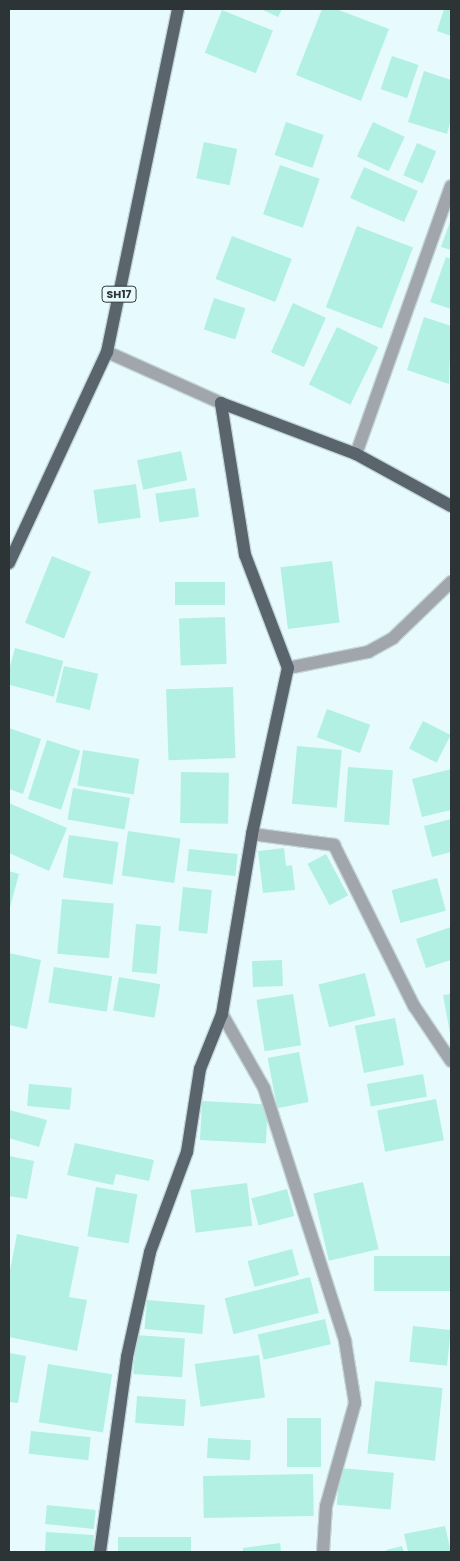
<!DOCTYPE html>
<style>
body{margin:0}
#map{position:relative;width:460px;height:1561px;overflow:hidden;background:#e7fbff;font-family:Poppins,sans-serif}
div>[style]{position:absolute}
.building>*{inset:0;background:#b2f0e3;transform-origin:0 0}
.roads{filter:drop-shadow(1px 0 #c5d7db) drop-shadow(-1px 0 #c5d7db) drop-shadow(0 1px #c5d7db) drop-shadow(0 -1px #c5d7db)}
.minor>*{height:12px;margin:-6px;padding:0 6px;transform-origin:6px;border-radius:6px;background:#a0a6ab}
.major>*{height:12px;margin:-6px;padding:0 6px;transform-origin:6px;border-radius:6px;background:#59646c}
span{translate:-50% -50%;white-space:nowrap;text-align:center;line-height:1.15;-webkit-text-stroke:4px #e7fbff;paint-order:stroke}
.shield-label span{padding:1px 4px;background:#e7fbff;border:1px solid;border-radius:4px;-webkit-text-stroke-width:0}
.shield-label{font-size:11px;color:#2c3435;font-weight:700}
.frame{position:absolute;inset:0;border:10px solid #2c3435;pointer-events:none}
</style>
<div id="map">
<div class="building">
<div style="clip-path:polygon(261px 9px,282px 9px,278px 17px)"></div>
<div style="clip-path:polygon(322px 9px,336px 9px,389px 29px,361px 101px,296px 75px)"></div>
<div style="clip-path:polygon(444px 9px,451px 9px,451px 36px,437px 31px)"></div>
<div style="left:222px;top:10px;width:55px;height:46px;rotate:22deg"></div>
<div style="left:392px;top:56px;width:28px;height:35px;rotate:19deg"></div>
<div style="clip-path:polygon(424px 71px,451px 80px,451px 119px,447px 134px,408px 122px)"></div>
<div style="left:286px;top:122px;width:40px;height:35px;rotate:19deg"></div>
<div style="left:373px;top:122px;width:35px;height:38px;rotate:25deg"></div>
<div style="left:204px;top:142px;width:34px;height:37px;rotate:12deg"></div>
<div style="left:417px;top:143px;width:21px;height:35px;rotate:23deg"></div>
<div style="left:280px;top:165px;width:42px;height:52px;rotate:19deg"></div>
<div style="left:364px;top:167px;width:59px;height:34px;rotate:24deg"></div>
<div style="clip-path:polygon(451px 219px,451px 250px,441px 247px)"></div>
<div style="left:357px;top:226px;width:60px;height:87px;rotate:21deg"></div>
<div style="left:232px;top:236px;width:64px;height:46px;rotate:21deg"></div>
<div style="clip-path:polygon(446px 257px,451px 259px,451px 309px,430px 302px)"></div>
<div style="left:214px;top:298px;width:33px;height:33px;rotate:18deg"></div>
<div style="left:293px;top:303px;width:36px;height:54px;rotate:24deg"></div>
<div style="clip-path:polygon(424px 317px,451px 326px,449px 384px,407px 370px)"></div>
<div style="left:337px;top:327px;width:46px;height:64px;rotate:26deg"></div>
<div style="left:181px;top:451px;width:30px;height:45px;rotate:78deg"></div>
<div style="left:136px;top:484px;width:34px;height:43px;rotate:82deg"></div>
<div style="left:195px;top:488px;width:29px;height:40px;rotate:82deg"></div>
<div style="left:52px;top:556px;width:42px;height:72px;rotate:22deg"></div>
<div style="left:332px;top:561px;width:62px;height:52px;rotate:83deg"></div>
<div style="left:225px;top:582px;width:23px;height:50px;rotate:90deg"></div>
<div style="left:225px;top:617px;width:47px;height:46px;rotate:88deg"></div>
<div style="left:15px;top:648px;width:50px;height:37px;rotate:15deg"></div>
<div style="left:64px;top:666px;width:35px;height:37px;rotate:13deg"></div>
<div style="left:233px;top:687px;width:71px;height:67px;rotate:88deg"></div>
<div style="left:327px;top:709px;width:46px;height:30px;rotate:20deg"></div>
<div style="left:423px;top:721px;width:31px;height:31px;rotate:27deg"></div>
<div style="clip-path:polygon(9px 728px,41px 739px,23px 794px,9px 789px)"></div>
<div style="left:47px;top:740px;width:35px;height:62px;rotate:18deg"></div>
<div style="left:297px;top:746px;width:45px;height:58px;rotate:5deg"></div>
<div style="left:83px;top:750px;width:57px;height:36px;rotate:9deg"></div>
<div style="left:348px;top:767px;width:45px;height:55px;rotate:4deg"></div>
<div style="clip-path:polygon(451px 769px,451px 810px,422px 817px,412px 779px)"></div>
<div style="left:181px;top:772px;width:48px;height:51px;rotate:1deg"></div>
<div style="left:73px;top:788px;width:58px;height:32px;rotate:10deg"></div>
<div style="clip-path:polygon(9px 803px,67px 828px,49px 871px,9px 853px)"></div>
<div style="clip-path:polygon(451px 819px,451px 852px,432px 857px,424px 826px)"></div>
<div style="left:128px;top:831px;width:53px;height:45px;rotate:8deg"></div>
<div style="left:69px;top:835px;width:50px;height:43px;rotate:8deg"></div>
<div style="clip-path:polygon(284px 848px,286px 866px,292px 865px,295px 890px,263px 893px,258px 851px)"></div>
<div style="left:189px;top:849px;width:49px;height:22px;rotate:6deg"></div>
<div style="left:326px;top:854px;width:47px;height:21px;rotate:62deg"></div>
<div style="clip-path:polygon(9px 871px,19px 874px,9px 911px)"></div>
<div style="left:437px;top:878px;width:34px;height:47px;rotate:75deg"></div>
<div style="left:183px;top:887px;width:29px;height:44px;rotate:6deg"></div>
<div style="left:62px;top:899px;width:52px;height:55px;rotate:5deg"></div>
<div style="left:136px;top:924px;width:25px;height:48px;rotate:5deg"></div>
<div style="clip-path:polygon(451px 927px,451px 960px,426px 968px,416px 939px)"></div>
<div style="clip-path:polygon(9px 953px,41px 960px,27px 1029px,9px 1025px)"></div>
<div style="left:282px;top:960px;width:26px;height:30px;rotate:88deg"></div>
<div style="left:54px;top:967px;width:59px;height:36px;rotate:9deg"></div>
<div style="left:365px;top:973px;width:44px;height:48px;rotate:76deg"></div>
<div style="left:119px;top:977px;width:42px;height:34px;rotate:10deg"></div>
<div style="left:293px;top:994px;width:52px;height:37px;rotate:81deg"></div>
<div style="clip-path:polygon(451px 994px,451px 1033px,450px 1033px,443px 995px)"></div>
<div style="left:395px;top:1018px;width:48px;height:41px;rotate:79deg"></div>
<div style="left:299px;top:1052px;width:51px;height:32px;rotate:79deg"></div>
<div style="left:423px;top:1074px;width:23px;height:57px;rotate:80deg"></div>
<div style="left:29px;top:1084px;width:43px;height:22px;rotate:5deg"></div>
<div style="left:436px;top:1099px;width:42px;height:60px;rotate:79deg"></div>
<div style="left:202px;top:1101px;width:66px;height:39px;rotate:3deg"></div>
<div style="clip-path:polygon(9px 1110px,47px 1120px,39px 1147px,9px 1138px)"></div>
<div style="clip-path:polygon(75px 1143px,154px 1160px,149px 1181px,116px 1174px,113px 1185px,67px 1175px)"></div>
<div style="clip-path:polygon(9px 1156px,34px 1161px,27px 1199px,9px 1196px)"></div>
<div style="left:363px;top:1182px;width:69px;height:51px;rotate:77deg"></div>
<div style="left:247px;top:1183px;width:43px;height:57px;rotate:83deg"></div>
<div style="left:96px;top:1187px;width:42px;height:50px;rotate:10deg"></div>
<div style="left:287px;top:1189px;width:28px;height:37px;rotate:75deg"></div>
<div style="clip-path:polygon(17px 1234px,79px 1247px,69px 1297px,87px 1300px,77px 1351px,9px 1337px,9px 1276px)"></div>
<div style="left:292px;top:1249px;width:27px;height:46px;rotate:75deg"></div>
<div style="left:451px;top:1256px;width:35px;height:77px;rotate:90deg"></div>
<div style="left:310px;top:1277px;width:37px;height:88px;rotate:76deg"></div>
<div style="left:147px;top:1300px;width:58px;height:29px;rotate:5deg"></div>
<div style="left:325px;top:1319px;width:26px;height:69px;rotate:77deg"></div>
<div style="left:413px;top:1326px;width:38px;height:36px;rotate:6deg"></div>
<div style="left:136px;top:1335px;width:49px;height:39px;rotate:4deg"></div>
<div style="clip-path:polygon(9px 1353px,26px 1356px,18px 1403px,9px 1402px)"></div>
<div style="left:259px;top:1355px;width:43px;height:65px;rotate:82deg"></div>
<div style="left:48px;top:1364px;width:65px;height:59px;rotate:9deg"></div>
<div style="left:375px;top:1381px;width:68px;height:73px;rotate:6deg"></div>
<div style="left:137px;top:1396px;width:49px;height:27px;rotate:4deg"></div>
<div style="left:287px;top:1418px;width:34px;height:49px"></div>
<div style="left:31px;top:1431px;width:60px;height:23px;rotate:6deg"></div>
<div style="left:208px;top:1438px;width:43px;height:20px;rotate:3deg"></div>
<div style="left:340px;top:1468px;width:54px;height:37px;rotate:5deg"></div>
<div style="left:313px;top:1474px;width:42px;height:110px;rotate:89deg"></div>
<div style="left:47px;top:1505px;width:49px;height:19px;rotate:6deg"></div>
<div style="clip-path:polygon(445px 1526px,451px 1552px,408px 1552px,404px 1534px)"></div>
<div style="clip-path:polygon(46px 1532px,94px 1535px,93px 1552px,45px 1552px)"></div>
<div style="left:118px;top:1537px;width:73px;height:15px"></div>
<div style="clip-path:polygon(280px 1543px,281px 1552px,243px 1552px,243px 1548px)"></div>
<div style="clip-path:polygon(402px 1546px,404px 1552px,386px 1552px,386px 1550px)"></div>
</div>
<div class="roads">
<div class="minor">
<div style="left:107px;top:352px;width:125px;rotate:24.1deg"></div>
<div style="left:356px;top:454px;width:284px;rotate:-70.5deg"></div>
<div style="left:288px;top:668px;width:82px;rotate:-11.3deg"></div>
<div style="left:368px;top:652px;width:29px;rotate:-29deg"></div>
<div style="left:393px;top:638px;width:81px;rotate:-44deg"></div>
<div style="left:252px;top:834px;width:83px;rotate:7.6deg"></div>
<div style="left:334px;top:845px;width:180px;rotate:63.6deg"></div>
<div style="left:414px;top:1006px;width:66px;rotate:56.1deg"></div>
<div style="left:222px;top:1014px;width:85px;rotate:60.4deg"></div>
<div style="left:264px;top:1088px;width:266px;rotate:72.2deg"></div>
<div style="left:345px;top:1341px;width:63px;rotate:80.8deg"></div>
<div style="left:355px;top:1403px;width:107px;rotate:105.7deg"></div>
<div style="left:326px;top:1506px;width:46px;rotate:93.7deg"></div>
</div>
<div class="major">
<div style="left:9px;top:563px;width:233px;rotate:-65.1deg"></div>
<div style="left:107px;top:352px;width:350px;rotate:-78.3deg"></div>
<div style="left:100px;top:1552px;width:197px;rotate:-82.1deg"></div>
<div style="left:127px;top:1357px;width:107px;rotate:-77.6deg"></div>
<div style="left:150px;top:1252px;width:107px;rotate:-69.7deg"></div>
<div style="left:187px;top:1152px;width:84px;rotate:-81.1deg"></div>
<div style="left:200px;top:1069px;width:59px;rotate:-68.2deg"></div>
<div style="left:222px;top:1014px;width:182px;rotate:-80.5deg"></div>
<div style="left:252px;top:834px;width:170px;rotate:-77.8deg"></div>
<div style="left:288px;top:668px;width:121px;rotate:-110.8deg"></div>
<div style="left:245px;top:555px;width:154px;rotate:-99deg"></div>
<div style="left:221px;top:403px;width:144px;rotate:20.7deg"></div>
<div style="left:356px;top:454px;width:108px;rotate:28.7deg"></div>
</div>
</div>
<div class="shield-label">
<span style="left:119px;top:294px">SH17</span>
</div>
<div class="frame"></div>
</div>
